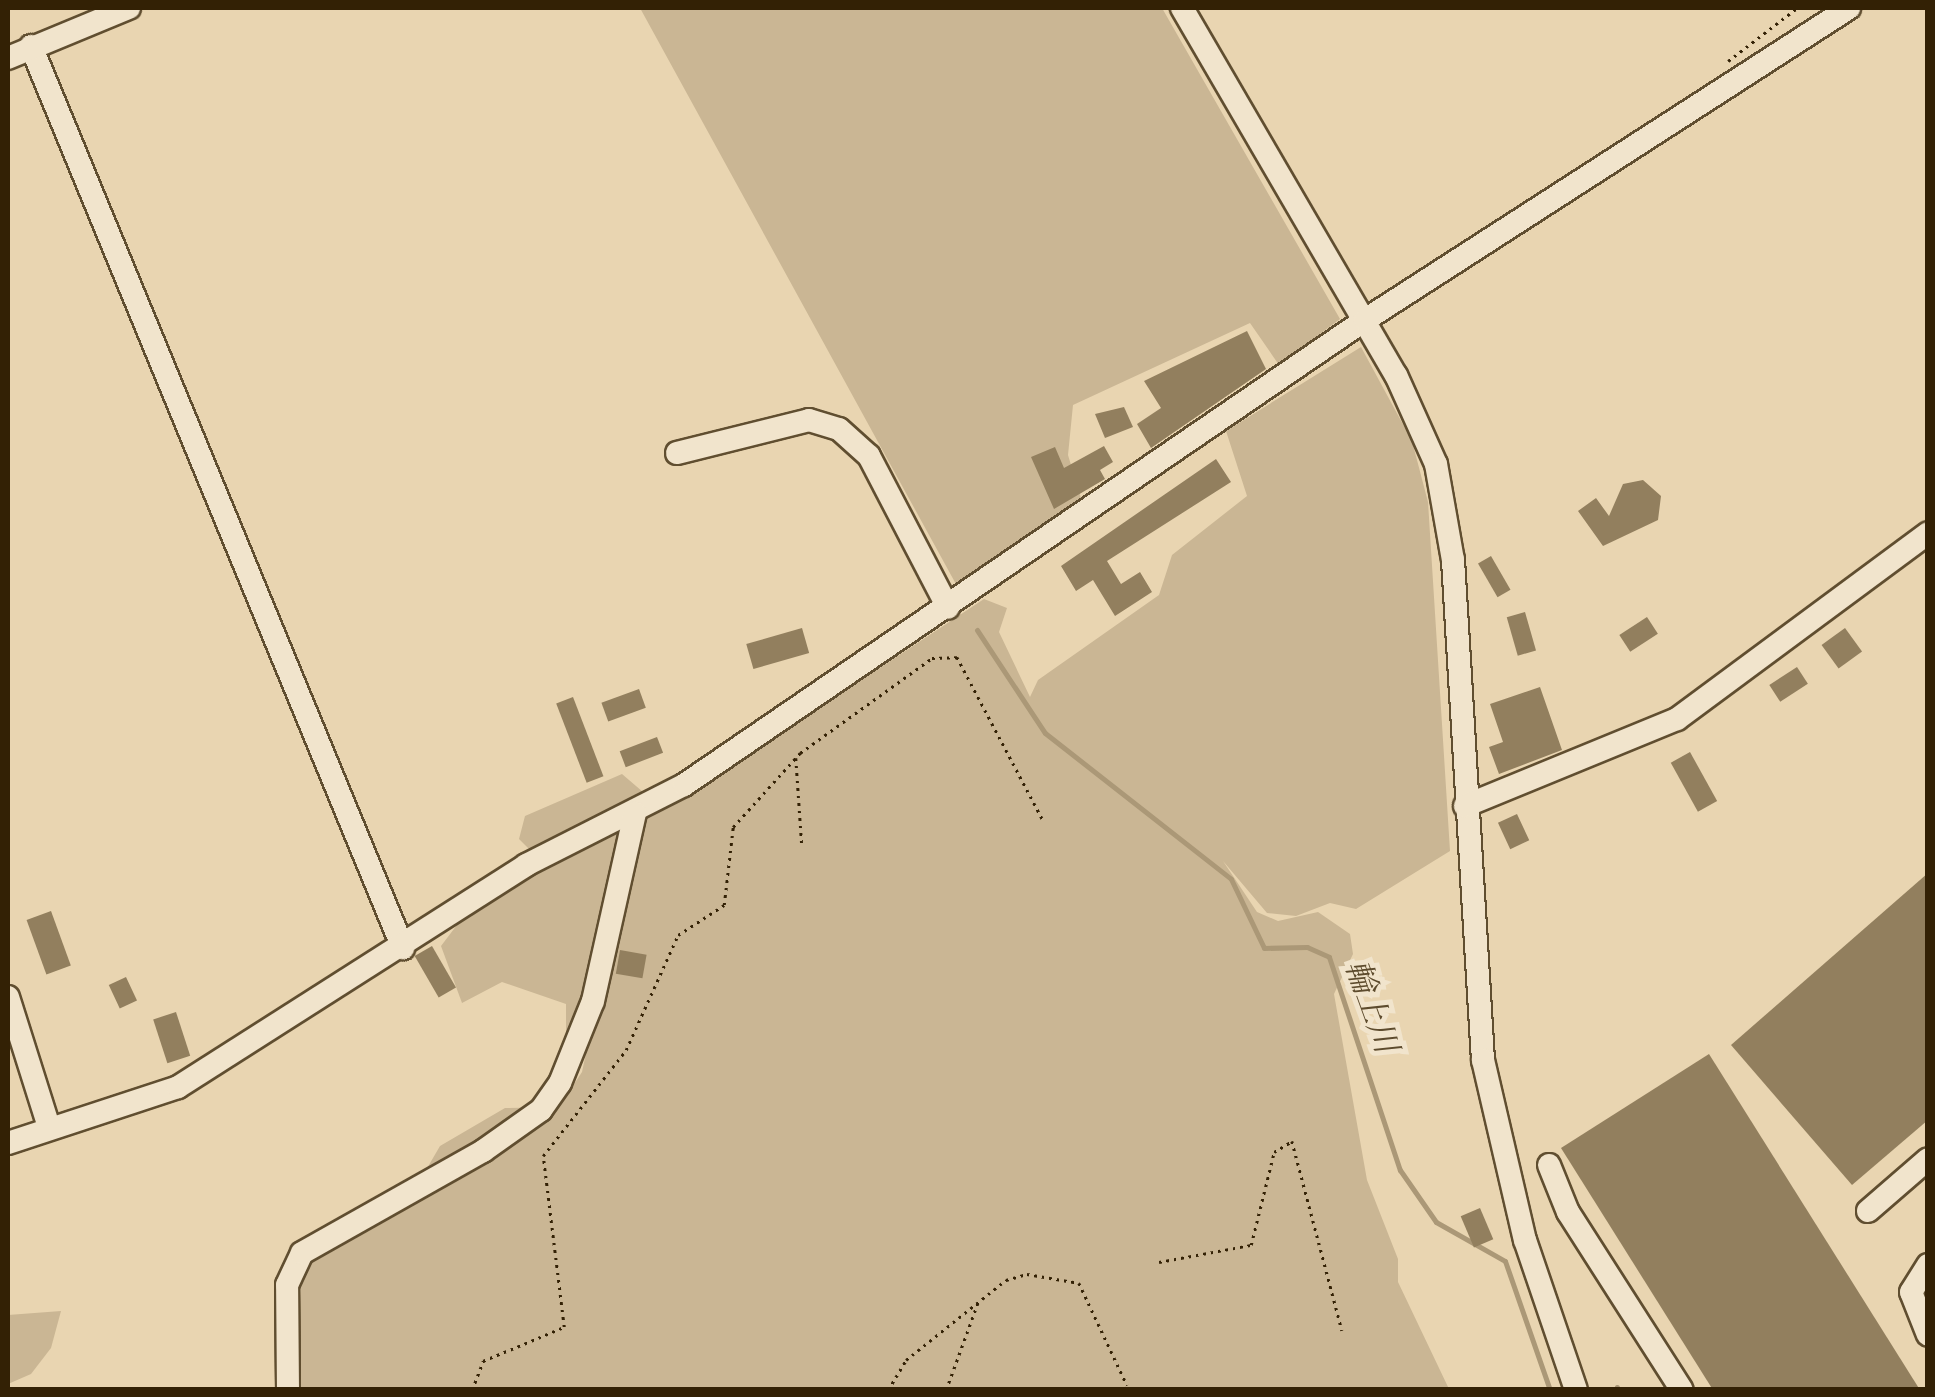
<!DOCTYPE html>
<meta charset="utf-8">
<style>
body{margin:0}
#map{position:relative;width:1935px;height:1397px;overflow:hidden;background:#e9d5b1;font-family:Vollkorn,"Noto Serif JP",serif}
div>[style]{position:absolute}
.green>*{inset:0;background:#cab694}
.stream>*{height:5px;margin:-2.5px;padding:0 2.5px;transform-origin:2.5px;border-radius:2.5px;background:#ab9877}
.building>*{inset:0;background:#927f5e;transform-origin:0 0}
.path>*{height:2.5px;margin-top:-1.25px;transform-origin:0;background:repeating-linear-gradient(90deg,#332105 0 2.5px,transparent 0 7.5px)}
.roads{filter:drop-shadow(2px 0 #604e30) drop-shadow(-2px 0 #604e30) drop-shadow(0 2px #604e30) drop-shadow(0 -2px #604e30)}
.minor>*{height:22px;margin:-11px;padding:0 11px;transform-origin:11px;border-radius:11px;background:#f1e4cc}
span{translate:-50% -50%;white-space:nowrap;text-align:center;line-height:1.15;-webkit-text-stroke:10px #f1e4cc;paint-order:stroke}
.water-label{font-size:32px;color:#5d4b2d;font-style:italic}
.frame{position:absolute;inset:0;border:10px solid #332105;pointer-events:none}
</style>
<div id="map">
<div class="green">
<div style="clip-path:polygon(640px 8px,1162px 8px,1340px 319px,1279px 365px,1250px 323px,1073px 405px,1068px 455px,1084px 508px,957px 586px)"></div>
<div style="clip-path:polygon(1361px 347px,1412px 441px,1428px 502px,1450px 851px,1356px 909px,1330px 903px,1296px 916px,1267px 913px,1223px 861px,1257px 912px,1278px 921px,1318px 912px,1350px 934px,1353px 954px,1334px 994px,1367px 1180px,1398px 1259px,1398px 1282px,1449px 1389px,295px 1389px,294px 1282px,311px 1256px,426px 1170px,440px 1146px,505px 1108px,559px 1107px,582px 1072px,588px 1044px,566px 1038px,566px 1004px,502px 982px,462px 1003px,441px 946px,460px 921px,546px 866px,519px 839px,525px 816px,622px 774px,664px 810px,984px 599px,1007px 608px,999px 632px,1030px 697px,1038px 680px,1159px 595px,1172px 555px,1247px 496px,1226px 431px)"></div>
<div style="clip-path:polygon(61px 1311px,51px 1348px,31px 1374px,8px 1384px,8px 1315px)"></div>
</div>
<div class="stream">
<div style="left:977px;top:630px;width:123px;rotate:56.6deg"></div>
<div style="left:1045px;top:733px;width:236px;rotate:38.1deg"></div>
<div style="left:1231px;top:879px;width:76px;rotate:64.4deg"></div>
<div style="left:1264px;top:948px;width:43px;rotate:-1.3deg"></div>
<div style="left:1307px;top:947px;width:24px;rotate:24deg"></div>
<div style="left:1329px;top:957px;width:225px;rotate:71.6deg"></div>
<div style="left:1400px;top:1170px;width:63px;rotate:55.3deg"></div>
<div style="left:1436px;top:1222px;width:79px;rotate:29.5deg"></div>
<div style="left:1505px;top:1261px;width:137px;rotate:70.8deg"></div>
<div style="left:1617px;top:1387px;width:3px;rotate:72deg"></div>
</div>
<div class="building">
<div style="clip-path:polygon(1247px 331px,1266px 369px,1151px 448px,1137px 424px,1161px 408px,1144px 381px)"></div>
<div style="clip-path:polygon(1124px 407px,1133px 427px,1105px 438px,1095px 414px)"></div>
<div style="clip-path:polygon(1104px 446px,1113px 462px,1100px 470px,1105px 479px,1054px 509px,1031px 457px,1055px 447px,1064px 468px)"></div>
<div style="clip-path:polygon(1216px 459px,1231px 482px,1107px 561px,1121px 584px,1140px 572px,1152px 592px,1115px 616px,1093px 580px,1076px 591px,1061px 566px)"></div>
<div style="clip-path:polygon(1643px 480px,1661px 496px,1658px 520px,1603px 546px,1578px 511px,1596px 498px,1609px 516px,1623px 484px)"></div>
<div style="left:1491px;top:556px;width:39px;height:15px;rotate:60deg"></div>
<div style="left:1525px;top:612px;width:40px;height:19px;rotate:74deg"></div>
<div style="left:1647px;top:617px;width:20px;height:33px;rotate:57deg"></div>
<div style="left:802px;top:628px;width:26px;height:58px;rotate:74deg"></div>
<div style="left:1845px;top:628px;width:29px;height:29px;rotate:54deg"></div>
<div style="left:1797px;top:667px;width:20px;height:33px;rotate:57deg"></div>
<div style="clip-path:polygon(1540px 687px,1562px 750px,1499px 774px,1489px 747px,1503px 742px,1490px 704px)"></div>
<div style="left:639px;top:689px;width:20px;height:40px;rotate:70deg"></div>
<div style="left:573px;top:697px;width:85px;height:18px;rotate:69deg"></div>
<div style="left:657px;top:737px;width:17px;height:40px;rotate:69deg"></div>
<div style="left:1690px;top:752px;width:56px;height:22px;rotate:61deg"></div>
<div style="left:1517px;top:814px;width:29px;height:21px;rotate:65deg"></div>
<div style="clip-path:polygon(1928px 873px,1928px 1120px,1852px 1185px,1731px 1045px)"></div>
<div style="left:51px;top:911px;width:58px;height:26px;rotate:70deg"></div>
<div style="left:432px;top:946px;width:48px;height:20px;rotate:60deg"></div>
<div style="left:620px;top:950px;width:27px;height:24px;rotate:10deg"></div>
<div style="left:126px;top:977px;width:26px;height:19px;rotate:65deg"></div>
<div style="left:176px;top:1012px;width:46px;height:24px;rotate:72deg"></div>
<div style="clip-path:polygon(1709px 1054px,1920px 1390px,1713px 1390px,1561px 1148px)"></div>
<div style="left:1480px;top:1208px;width:34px;height:21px;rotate:67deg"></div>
</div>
<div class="path">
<div style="left:1728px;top:61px;width:87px;rotate:-37.5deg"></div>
<div style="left:796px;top:758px;width:89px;rotate:86.1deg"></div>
<div style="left:1159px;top:1262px;width:94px;rotate:-10.5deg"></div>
<div style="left:1251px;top:1245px;width:96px;rotate:-76.1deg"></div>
<div style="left:1274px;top:1152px;width:21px;rotate:-31deg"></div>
<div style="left:1292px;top:1141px;width:196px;rotate:75.2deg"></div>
<div style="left:472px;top:1390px;width:31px;rotate:-69deg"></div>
<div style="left:483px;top:1361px;width:88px;rotate:-22.8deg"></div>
<div style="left:564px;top:1327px;width:172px;rotate:-97deg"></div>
<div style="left:543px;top:1156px;width:135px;rotate:-51.9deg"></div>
<div style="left:626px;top:1050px;width:126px;rotate:-65.7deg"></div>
<div style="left:678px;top:935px;width:55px;rotate:-33.1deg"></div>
<div style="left:724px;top:905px;width:79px;rotate:-83.4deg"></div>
<div style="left:733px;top:827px;width:100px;rotate:-47.8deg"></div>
<div style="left:800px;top:753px;width:163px;rotate:-35.7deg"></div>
<div style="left:932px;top:658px;width:25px;rotate:-2deg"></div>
<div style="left:957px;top:657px;width:187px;rotate:62.2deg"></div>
<div style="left:888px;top:1390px;width:35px;rotate:-59deg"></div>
<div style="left:906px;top:1360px;width:128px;rotate:-38.7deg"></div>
<div style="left:1006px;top:1280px;width:22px;rotate:-16deg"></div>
<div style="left:1027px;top:1274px;width:53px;rotate:9.8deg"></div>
<div style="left:1079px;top:1283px;width:113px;rotate:64.8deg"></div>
<div style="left:946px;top:1390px;width:94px;rotate:-70deg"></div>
</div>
<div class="roads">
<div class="minor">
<div style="left:1182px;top:8px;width:425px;rotate:59.8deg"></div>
<div style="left:1396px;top:375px;width:98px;rotate:65.8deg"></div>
<div style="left:1436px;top:464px;width:97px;rotate:80deg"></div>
<div style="left:1453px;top:560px;width:501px;rotate:86.57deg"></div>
<div style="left:1483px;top:1060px;width:185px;rotate:76.9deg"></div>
<div style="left:1525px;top:1240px;width:158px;rotate:71.2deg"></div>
<div style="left:31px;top:46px;width:976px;rotate:67.59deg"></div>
<div style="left:8px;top:58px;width:131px;rotate:-22.5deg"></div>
<div style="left:677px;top:453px;width:136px;rotate:-14deg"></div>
<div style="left:809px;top:420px;width:31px;rotate:17deg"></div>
<div style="left:839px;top:429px;width:40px;rotate:42deg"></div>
<div style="left:869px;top:456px;width:171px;rotate:62.5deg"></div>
<div style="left:1465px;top:806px;width:229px;rotate:-22.3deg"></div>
<div style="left:1677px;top:719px;width:312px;rotate:-36.5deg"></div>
<div style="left:8px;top:997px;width:133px;rotate:72.5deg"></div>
<div style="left:8px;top:1143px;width:179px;rotate:-18.2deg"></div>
<div style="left:178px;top:1087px;width:413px;rotate:-32.5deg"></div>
<div style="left:526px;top:865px;width:177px;rotate:-26.9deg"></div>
<div style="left:684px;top:785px;width:825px;rotate:-34.33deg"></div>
<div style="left:1365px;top:320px;width:576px;rotate:-32.81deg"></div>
<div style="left:1549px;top:1165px;width:51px;rotate:68deg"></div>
<div style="left:1568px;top:1212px;width:211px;rotate:57.4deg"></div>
<div style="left:1868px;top:1211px;width:79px;rotate:-40.9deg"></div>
<div style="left:1928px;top:1265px;width:32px;rotate:122deg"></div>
<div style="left:1911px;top:1292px;width:46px;rotate:68.4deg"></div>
<div style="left:288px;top:1390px;width:105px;rotate:-90.5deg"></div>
<div style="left:287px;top:1285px;width:35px;rotate:-65deg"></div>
<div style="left:302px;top:1253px;width:208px;rotate:-29.4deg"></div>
<div style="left:483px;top:1151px;width:71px;rotate:-35.3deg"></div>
<div style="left:541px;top:1110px;width:33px;rotate:-55deg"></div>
<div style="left:560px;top:1083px;width:88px;rotate:-68.1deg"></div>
<div style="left:593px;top:1001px;width:193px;rotate:-77.4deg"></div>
</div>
</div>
<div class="water-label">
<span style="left:1369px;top:1007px;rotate:70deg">輪上川</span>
</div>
<div class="frame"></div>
</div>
